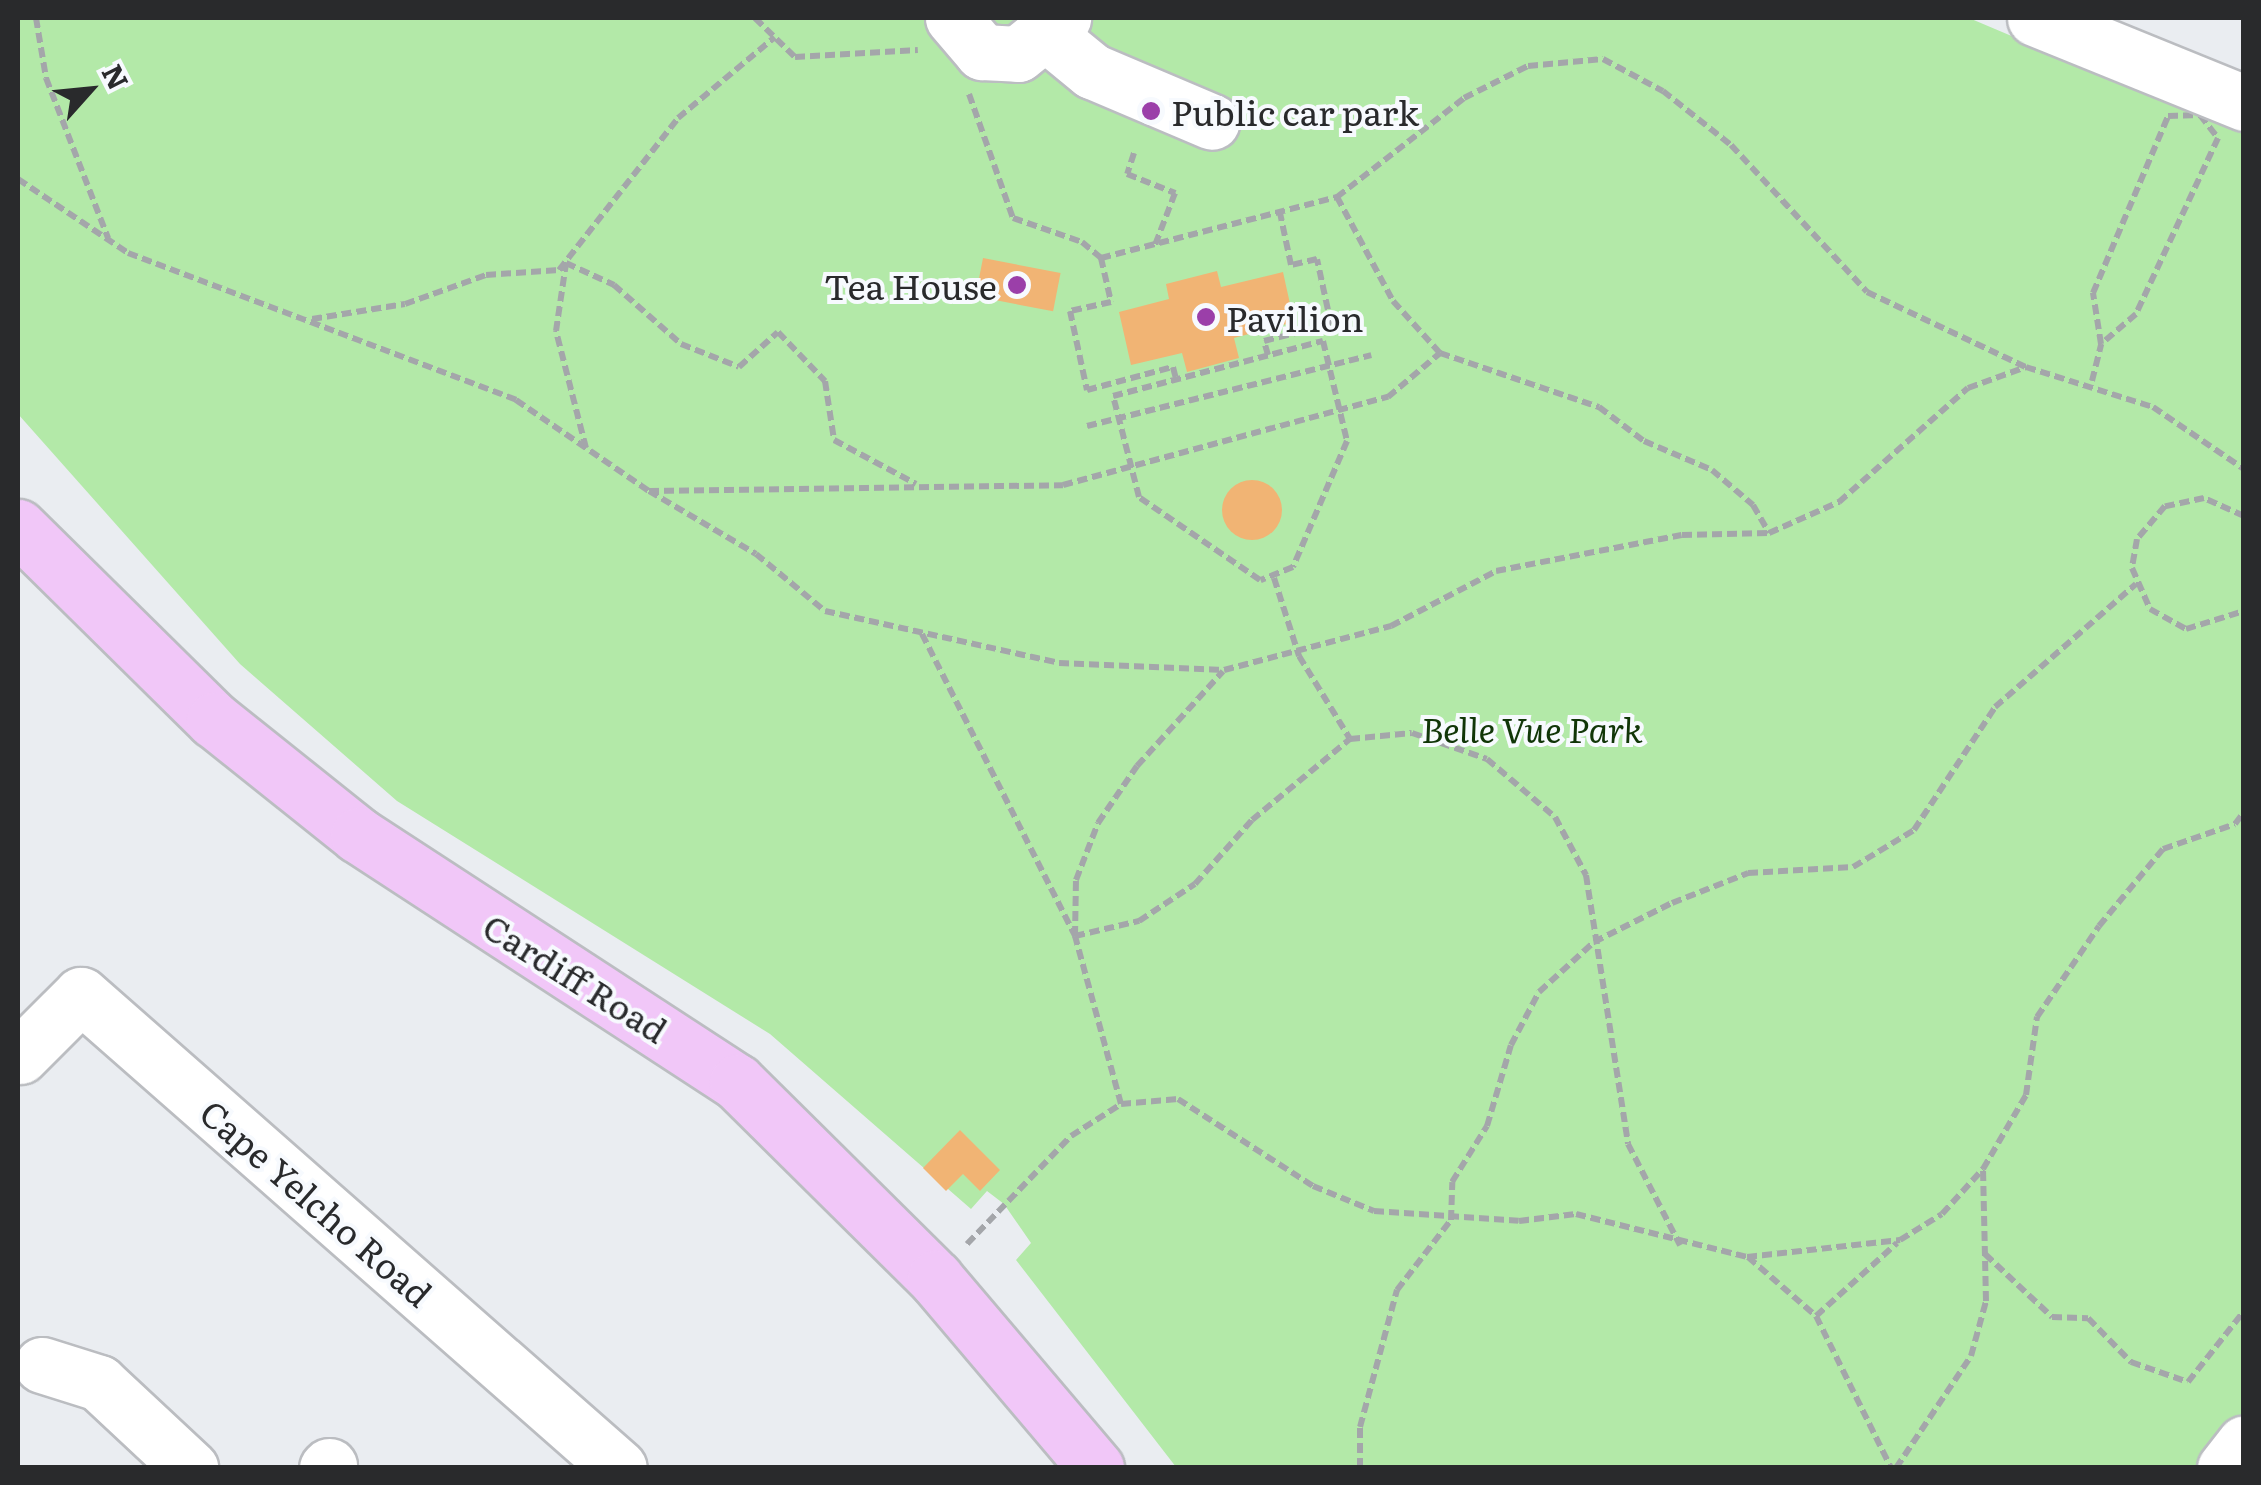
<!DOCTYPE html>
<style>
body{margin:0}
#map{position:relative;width:2261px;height:1485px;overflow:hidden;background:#eaedf1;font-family:Literata,serif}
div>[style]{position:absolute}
.green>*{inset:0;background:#b3e9a8}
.building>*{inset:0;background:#f1b474;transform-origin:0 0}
.round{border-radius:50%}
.path>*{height:6px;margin-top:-3px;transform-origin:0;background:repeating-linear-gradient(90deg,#a4a6aa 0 10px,transparent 0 15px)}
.roads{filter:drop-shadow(2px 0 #bbbdc1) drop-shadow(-2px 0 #bbbdc1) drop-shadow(0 2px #bbbdc1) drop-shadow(0 -2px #bbbdc1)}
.minor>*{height:55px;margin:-27.5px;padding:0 27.5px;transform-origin:27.5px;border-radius:27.5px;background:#fff}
.major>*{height:55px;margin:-27.5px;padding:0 27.5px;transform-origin:27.5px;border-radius:27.5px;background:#f1c7f8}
.dots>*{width:28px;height:28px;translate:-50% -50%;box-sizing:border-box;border:5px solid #f7fafe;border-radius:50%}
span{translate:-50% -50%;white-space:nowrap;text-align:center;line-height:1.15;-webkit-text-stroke:8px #f7fafe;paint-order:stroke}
.poi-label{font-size:35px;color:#292a2c}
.left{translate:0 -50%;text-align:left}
.right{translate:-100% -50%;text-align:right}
.park-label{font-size:35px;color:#113608;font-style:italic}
.street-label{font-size:35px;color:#292a2c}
.frame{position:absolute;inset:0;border:20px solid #292a2c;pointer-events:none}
.north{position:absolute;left:40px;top:40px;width:100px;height:100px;-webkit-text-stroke:8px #f7fafe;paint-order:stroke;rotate:63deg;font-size:28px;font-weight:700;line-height:40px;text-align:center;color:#292a2c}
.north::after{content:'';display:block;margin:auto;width:35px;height:45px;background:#292a2c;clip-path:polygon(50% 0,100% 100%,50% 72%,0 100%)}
</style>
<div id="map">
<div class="green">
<div style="clip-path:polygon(18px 18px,1969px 18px,2243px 134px,2243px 1422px,2203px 1468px,1176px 1467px,1016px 1260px,1031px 1243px,1004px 1204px,987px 1191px,971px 1209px,770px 1034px,397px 801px,240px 664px,18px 414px)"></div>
</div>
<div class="building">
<div style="left:983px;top:258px;width:79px;height:39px;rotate:11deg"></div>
<div style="clip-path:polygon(1217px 271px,1221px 287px,1283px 272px,1294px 322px,1234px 338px,1239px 358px,1187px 372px,1182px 353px,1131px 365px,1119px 312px,1169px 299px,1166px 284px)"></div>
<div class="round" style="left:1222px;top:480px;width:60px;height:60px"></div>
<div style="clip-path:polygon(960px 1130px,1000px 1170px,980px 1191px,963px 1174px,946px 1191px,923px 1168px)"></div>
</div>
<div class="path">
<div style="left:36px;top:18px;width:61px;rotate:80.5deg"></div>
<div style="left:46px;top:78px;width:172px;rotate:68.8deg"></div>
<div style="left:755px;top:18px;width:56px;rotate:44.3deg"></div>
<div style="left:795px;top:57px;width:123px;rotate:-3.3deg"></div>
<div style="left:969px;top:94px;width:132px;rotate:70.5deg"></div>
<div style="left:1013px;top:218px;width:73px;rotate:19.2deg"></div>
<div style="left:1082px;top:242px;width:25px;rotate:40deg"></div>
<div style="left:1101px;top:258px;width:244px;rotate:-14.5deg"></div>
<div style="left:1337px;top:197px;width:118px;rotate:61.7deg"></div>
<div style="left:1393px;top:301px;width:70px;rotate:47.9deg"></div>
<div style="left:1440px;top:353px;width:168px;rotate:18.8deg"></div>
<div style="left:1599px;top:407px;width:56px;rotate:37.1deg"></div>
<div style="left:1644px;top:441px;width:74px;rotate:23.1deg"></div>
<div style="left:1712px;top:470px;width:54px;rotate:40.5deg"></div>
<div style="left:1753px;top:505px;width:32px;rotate:60deg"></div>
<div style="left:2200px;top:115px;width:29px;rotate:52deg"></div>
<div style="left:2218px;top:138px;width:194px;rotate:115deg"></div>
<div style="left:2136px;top:314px;width:46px;rotate:139.4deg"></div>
<div style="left:2101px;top:344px;width:52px;rotate:-98.9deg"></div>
<div style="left:2093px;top:293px;width:192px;rotate:-67deg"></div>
<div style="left:2168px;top:116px;width:32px;rotate:-2deg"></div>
<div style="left:1134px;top:153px;width:22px;rotate:108deg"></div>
<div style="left:1127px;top:174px;width:52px;rotate:21.6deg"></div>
<div style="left:1175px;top:193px;width:56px;rotate:111deg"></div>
<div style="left:18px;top:179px;width:133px;rotate:33.9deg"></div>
<div style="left:128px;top:253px;width:415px;rotate:20.7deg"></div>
<div style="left:516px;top:400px;width:161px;rotate:34.4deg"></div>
<div style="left:649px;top:491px;width:414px;rotate:-0.8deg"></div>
<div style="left:1063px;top:485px;width:337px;rotate:-15.2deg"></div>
<div style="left:1388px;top:397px;width:68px;rotate:-40.2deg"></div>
<div style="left:1337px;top:197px;width:161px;rotate:-37.9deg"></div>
<div style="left:1464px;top:98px;width:72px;rotate:-26.6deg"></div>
<div style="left:1528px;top:66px;width:75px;rotate:-5.3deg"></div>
<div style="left:1603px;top:59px;width:68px;rotate:28.1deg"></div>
<div style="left:1663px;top:91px;width:87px;rotate:38.5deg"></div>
<div style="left:1731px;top:145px;width:200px;rotate:47.2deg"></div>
<div style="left:1867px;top:292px;width:176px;rotate:25.3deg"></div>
<div style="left:1101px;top:258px;width:45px;rotate:77.2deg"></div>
<div style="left:1111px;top:302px;width:42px;rotate:167.6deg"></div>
<div style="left:1070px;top:311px;width:81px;rotate:77.9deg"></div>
<div style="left:1087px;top:390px;width:89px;rotate:-15deg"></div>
<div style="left:1173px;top:367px;width:12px;rotate:76deg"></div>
<div style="left:312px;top:319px;width:94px;rotate:-9.2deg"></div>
<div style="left:405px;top:304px;width:86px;rotate:-19.7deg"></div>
<div style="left:486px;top:275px;width:73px;rotate:-3.9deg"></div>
<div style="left:559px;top:270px;width:193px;rotate:-51.9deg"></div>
<div style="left:678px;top:118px;width:126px;rotate:-39.9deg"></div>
<div style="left:1323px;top:341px;width:103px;rotate:76.5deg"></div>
<div style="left:1347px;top:441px;width:137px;rotate:113.2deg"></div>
<div style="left:1293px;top:567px;width:35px;rotate:158deg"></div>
<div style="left:1260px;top:580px;width:147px;rotate:-145.6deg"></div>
<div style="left:1139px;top:497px;width:104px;rotate:-104.4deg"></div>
<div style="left:1113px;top:396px;width:217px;rotate:-14.7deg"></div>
<div style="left:1268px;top:355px;width:15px;rotate:-106deg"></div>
<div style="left:1264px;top:341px;width:69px;rotate:-14.2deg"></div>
<div style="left:1331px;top:324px;width:66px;rotate:-102.2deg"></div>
<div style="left:1317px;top:259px;width:27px;rotate:167deg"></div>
<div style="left:1291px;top:265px;width:53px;rotate:-101.9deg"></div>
<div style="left:2092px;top:381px;width:38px;rotate:-76deg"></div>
<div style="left:1087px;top:426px;width:293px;rotate:-14deg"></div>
<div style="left:586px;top:448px;width:121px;rotate:-104.4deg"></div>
<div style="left:556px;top:331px;width:69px;rotate:-81.6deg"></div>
<div style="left:566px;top:263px;width:53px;rotate:24.6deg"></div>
<div style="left:614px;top:285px;width:89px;rotate:41.4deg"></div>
<div style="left:681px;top:344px;width:62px;rotate:21.6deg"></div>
<div style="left:739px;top:367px;width:52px;rotate:-41.9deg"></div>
<div style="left:778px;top:332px;width:68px;rotate:46.2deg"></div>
<div style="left:825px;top:381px;width:60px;rotate:81.3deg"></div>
<div style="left:834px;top:440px;width:93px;rotate:28.2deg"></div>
<div style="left:649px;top:491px;width:124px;rotate:30.5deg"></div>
<div style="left:756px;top:554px;width:89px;rotate:39.6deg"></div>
<div style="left:825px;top:611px;width:240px;rotate:12.5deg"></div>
<div style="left:1059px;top:663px;width:165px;rotate:2.4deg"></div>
<div style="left:1224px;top:670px;width:173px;rotate:-14.8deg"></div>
<div style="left:1391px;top:626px;width:119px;rotate:-27.6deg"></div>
<div style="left:1496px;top:571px;width:189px;rotate:-11deg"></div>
<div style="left:1682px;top:535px;width:87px;rotate:-1.3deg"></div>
<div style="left:1769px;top:533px;width:77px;rotate:-23.9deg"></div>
<div style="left:1839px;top:502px;width:172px;rotate:-41.5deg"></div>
<div style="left:1968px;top:388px;width:62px;rotate:-19.9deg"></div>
<div style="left:2026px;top:367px;width:133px;rotate:17.5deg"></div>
<div style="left:2153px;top:407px;width:110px;rotate:34.3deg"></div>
<div style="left:2244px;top:516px;width:44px;rotate:-155.8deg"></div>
<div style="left:2204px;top:498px;width:40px;rotate:168deg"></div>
<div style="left:2165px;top:506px;width:43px;rotate:130.3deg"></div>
<div style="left:2137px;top:539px;width:29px;rotate:100deg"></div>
<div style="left:2132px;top:568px;width:45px;rotate:66.3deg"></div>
<div style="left:2150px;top:609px;width:41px;rotate:29.1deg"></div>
<div style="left:2186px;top:629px;width:61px;rotate:-17.2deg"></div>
<div style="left:1274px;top:578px;width:82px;rotate:72.2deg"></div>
<div style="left:1299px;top:656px;width:97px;rotate:58.4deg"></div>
<div style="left:922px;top:634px;width:339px;rotate:63.1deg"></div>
<div style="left:1075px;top:936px;width:66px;rotate:-13.2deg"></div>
<div style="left:1139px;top:921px;width:67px;rotate:-33.5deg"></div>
<div style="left:1195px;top:884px;width:86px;rotate:-48.3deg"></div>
<div style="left:1252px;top:820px;width:127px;rotate:-39.6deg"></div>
<div style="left:1350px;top:739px;width:62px;rotate:-5.5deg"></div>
<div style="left:1412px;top:733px;width:79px;rotate:19.1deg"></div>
<div style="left:1487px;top:759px;width:89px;rotate:40.5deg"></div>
<div style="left:1555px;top:817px;width:66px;rotate:61.9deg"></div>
<div style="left:1586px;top:875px;width:272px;rotate:81.1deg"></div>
<div style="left:1628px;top:1144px;width:114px;rotate:62.8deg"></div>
<div style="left:1121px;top:1104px;width:174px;rotate:-105.3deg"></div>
<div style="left:1075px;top:936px;width:56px;rotate:-89deg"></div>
<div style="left:1076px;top:880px;width:61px;rotate:-68.9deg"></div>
<div style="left:1098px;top:823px;width:69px;rotate:-55.6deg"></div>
<div style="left:1137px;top:766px;width:128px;rotate:-47.8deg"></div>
<div style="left:967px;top:1244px;width:150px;rotate:-46.1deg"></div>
<div style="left:1071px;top:1136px;width:59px;rotate:-32.6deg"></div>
<div style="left:1121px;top:1104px;width:57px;rotate:-5deg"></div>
<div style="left:1178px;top:1099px;width:161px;rotate:32.8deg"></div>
<div style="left:1313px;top:1186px;width:66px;rotate:22.3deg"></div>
<div style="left:1374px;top:1211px;width:145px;rotate:3.9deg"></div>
<div style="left:1519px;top:1221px;width:57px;rotate:-7deg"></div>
<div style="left:1576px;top:1214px;width:176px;rotate:14.1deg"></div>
<div style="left:1747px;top:1257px;width:154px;rotate:-6.3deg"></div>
<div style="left:1900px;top:1240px;width:49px;rotate:-31.8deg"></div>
<div style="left:1942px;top:1214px;width:61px;rotate:-47.7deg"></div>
<div style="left:1983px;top:1169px;width:86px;rotate:-59.8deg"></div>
<div style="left:2026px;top:1095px;width:79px;rotate:-82deg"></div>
<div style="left:2037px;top:1017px;width:110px;rotate:-55.7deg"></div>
<div style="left:2099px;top:926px;width:100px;rotate:-50.3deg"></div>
<div style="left:2163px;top:849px;width:76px;rotate:-19.1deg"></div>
<div style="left:2235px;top:824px;width:15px;rotate:-53deg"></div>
<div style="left:1985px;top:1254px;width:92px;rotate:43.2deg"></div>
<div style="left:2052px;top:1317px;width:36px;rotate:2deg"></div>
<div style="left:2088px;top:1318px;width:62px;rotate:45.7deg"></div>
<div style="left:2131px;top:1362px;width:60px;rotate:19.3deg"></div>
<div style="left:2188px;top:1382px;width:90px;rotate:-51.7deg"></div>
<div style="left:1748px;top:1257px;width:90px;rotate:40.9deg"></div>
<div style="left:1816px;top:1316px;width:169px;rotate:63.7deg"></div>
<div style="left:1816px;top:1316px;width:109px;rotate:-42deg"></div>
<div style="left:1360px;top:1468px;width:41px;rotate:-90deg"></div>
<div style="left:1360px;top:1427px;width:142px;rotate:-74.9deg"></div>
<div style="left:1397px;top:1290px;width:88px;rotate:-52.4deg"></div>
<div style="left:1451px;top:1220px;width:38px;rotate:-88deg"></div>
<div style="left:1452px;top:1182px;width:66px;rotate:-58deg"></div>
<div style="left:1487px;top:1126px;width:84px;rotate:-73.5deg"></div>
<div style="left:1511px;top:1045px;width:60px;rotate:-62.2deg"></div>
<div style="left:1539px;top:992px;width:74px;rotate:-42.3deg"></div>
<div style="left:1594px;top:942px;width:87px;rotate:-26.6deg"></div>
<div style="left:1672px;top:903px;width:82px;rotate:-21.5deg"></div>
<div style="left:1748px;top:873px;width:105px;rotate:-3.3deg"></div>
<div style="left:1853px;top:867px;width:71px;rotate:-31.2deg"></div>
<div style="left:1914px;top:830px;width:147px;rotate:-56.6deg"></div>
<div style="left:1995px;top:707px;width:187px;rotate:-41.1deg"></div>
<div style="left:1896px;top:1468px;width:135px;rotate:-56.2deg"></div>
<div style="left:1971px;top:1356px;width:57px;rotate:-74.7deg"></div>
<div style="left:1986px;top:1301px;width:132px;rotate:-91.3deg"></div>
</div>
<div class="roads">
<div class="minor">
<div style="left:953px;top:18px;width:45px;rotate:49.5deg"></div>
<div style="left:982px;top:52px;width:36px;rotate:3deg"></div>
<div style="left:1018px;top:54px;width:58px;rotate:-38.7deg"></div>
<div style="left:2035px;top:18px;width:226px;rotate:22.1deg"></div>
<div style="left:1048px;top:35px;width:57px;rotate:39.3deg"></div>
<div style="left:1092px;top:71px;width:130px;rotate:23deg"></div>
<div style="left:20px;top:1056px;width:86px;rotate:-45deg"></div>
<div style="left:81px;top:995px;width:716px;rotate:41.32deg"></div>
<div style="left:42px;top:1365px;width:60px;rotate:17.5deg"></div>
<div style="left:99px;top:1383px;width:125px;rotate:43deg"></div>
<div style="left:327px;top:1468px;width:3px;rotate:-45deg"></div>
<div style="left:2225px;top:1468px;width:31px;rotate:-52deg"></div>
</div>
<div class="major">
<div style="left:18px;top:527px;width:275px;rotate:44.6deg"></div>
<div style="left:214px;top:720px;width:184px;rotate:38.6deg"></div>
<div style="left:358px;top:835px;width:452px;rotate:33.1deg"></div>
<div style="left:737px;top:1082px;width:279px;rotate:44.7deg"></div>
<div style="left:935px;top:1278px;width:249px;rotate:49.7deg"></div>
</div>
</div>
<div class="dots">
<div style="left:1151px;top:111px;background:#9b3fa9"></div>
<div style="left:1017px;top:285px;background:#9b3fa9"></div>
<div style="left:1206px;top:317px;background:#9b3fa9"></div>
</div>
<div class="poi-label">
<span class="left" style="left:1171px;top:111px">Public car park</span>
<span class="right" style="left:997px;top:285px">Tea House</span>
<span class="left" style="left:1226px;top:317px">Pavilion</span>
</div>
<div class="park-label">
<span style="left:1532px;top:728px">Belle Vue Park</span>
</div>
<div class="street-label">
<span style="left:576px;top:977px;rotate:32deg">Cardiff Road</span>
<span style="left:317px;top:1202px;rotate:41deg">Cape Yelcho Road</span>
</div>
<div class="frame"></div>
<div class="north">N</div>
</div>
